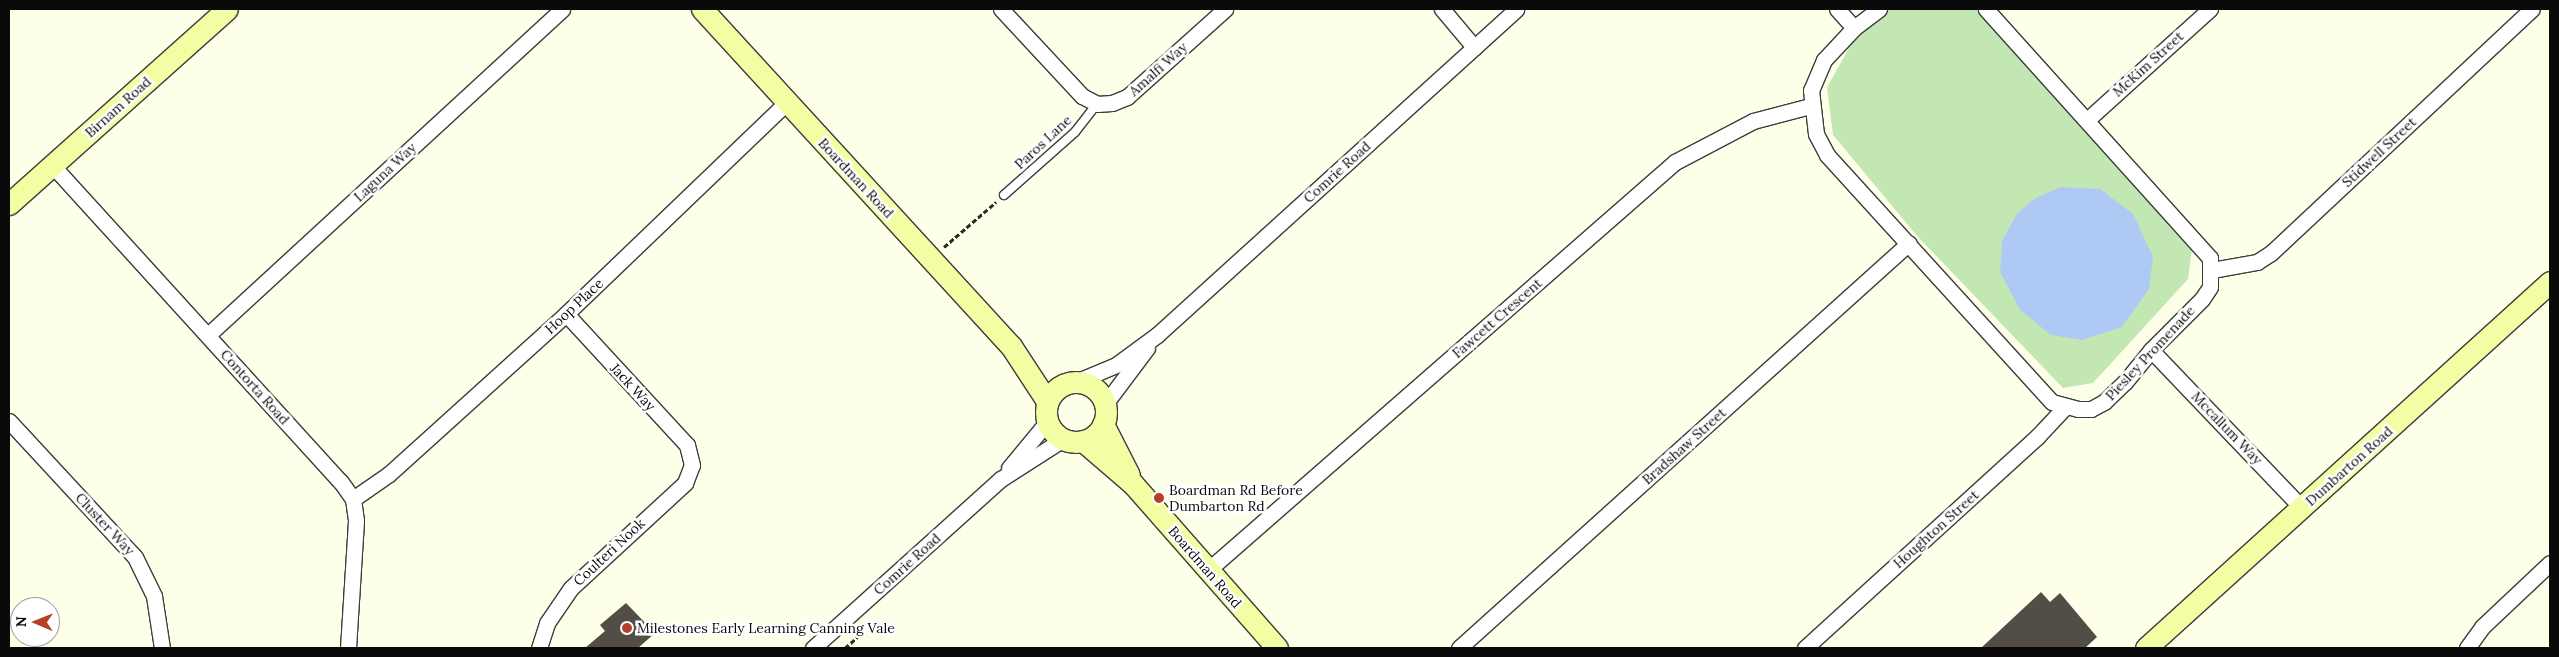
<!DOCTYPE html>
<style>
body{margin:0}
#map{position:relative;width:2559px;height:657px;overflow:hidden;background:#feffe8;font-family:Lora,serif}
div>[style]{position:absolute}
.green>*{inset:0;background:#c3e7b3}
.water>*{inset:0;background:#aecaf4}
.building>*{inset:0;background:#524e47}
.path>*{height:3px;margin-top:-1.5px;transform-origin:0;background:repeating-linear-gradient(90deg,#2c2c2c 0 5px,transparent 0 7.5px)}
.roads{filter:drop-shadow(1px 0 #3d3d3d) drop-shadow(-1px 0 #3d3d3d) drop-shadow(0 1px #3d3d3d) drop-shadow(0 -1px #3d3d3d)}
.lane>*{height:8px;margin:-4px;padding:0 4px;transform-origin:4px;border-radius:4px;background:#fff}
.street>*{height:15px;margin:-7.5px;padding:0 7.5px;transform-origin:7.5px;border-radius:7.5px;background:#fff}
.secondary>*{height:21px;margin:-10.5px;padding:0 10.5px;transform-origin:10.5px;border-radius:10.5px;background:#f3fda4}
.secondary>.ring{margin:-10.5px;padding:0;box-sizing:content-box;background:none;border:21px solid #f3fda4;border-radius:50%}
.dots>*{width:14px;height:14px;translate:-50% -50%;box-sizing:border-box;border:2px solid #fff;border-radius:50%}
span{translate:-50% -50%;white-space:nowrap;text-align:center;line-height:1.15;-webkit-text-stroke:5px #fff;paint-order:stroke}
.street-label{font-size:14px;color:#0a0a0a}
.poi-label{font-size:14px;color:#0a0a0a}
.left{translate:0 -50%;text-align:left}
.frame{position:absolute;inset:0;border:10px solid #0a0a0a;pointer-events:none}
.north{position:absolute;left:10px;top:597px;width:50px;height:50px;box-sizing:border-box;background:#fff;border:1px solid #9d9d9d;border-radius:50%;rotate:271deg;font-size:14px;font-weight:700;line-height:20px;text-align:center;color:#0a0a0a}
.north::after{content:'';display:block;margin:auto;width:18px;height:22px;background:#b63f27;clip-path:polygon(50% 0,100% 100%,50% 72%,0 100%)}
</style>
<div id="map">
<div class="green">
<div style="clip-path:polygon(1881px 9px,1978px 9px,2192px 249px,2188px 279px,2093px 383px,2063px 388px,1918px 237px,1833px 135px,1827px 87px,1865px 20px)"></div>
</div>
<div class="water">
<div style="clip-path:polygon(2060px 187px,2100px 189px,2133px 214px,2153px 257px,2149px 289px,2122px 327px,2082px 340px,2051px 335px,2020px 310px,2000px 272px,2002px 241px,2017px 214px,2034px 199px)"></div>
</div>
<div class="building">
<div style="clip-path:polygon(2041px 592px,2050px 602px,2060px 593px,2097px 637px,2085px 648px,1981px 648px)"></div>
<div style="clip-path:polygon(626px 603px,655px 633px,638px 648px,585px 648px,605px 631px,600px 625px)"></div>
</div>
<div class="path">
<div style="left:944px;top:247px;width:69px;rotate:-40.9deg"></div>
<div style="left:845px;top:648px;width:18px;rotate:-41deg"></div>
<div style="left:859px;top:636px;width:13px;rotate:-67deg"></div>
</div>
<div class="roads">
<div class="lane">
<div style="left:1004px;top:195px;width:95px;rotate:-41.6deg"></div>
<div style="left:1075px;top:132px;width:36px;rotate:-52deg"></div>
</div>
<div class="street">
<div style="left:1001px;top:9px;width:119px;rotate:47deg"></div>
<div style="left:1082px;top:96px;width:17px;rotate:28deg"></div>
<div style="left:1097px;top:104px;width:15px;rotate:-4deg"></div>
<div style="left:1112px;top:103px;width:16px;rotate:-22deg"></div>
<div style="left:1127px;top:97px;width:132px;rotate:-41.9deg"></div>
<div style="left:1442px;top:9px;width:50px;rotate:49.9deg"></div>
<div style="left:1837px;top:9px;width:25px;rotate:48deg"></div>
<div style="left:1879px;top:9px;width:31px;rotate:143deg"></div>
<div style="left:1854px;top:28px;width:44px;rotate:133.2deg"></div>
<div style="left:1824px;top:60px;width:33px;rotate:113deg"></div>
<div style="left:1811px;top:90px;width:44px;rotate:83.5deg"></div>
<div style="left:1816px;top:134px;width:24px;rotate:62deg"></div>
<div style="left:1827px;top:155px;width:334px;rotate:47.7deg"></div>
<div style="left:2052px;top:402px;width:27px;rotate:15deg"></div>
<div style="left:2078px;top:409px;width:13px"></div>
<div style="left:2091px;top:409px;width:15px;rotate:-28deg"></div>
<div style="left:2104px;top:402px;width:29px;rotate:-44deg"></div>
<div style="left:2125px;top:382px;width:41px;rotate:-50.9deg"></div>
<div style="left:2151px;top:350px;width:72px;rotate:-45deg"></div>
<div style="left:2202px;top:299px;width:14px;rotate:-56deg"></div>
<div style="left:2210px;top:287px;width:29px;rotate:-90deg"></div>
<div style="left:2210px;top:258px;width:335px;rotate:-132deg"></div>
<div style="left:2087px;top:120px;width:166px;rotate:-42.1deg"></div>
<div style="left:53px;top:166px;width:428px;rotate:47.7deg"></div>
<div style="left:341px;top:482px;width:21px;rotate:55deg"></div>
<div style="left:353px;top:499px;width:22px;rotate:82deg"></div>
<div style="left:356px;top:521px;width:127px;rotate:93.6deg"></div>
<div style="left:2212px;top:270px;width:46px;rotate:-10.1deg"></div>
<div style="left:2257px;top:262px;width:17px;rotate:-33deg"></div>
<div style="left:2271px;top:253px;width:357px;rotate:-43.1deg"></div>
<div style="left:208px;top:335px;width:481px;rotate:-42.6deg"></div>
<div style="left:2151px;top:350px;width:219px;rotate:46.3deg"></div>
<div style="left:1078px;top:381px;width:41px;rotate:-22.8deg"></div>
<div style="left:1116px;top:365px;width:51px;rotate:-36.2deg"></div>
<div style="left:1157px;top:335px;width:485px;rotate:-42.2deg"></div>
<div style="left:1105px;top:404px;width:70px;rotate:-53.1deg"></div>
<div style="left:9px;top:421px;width:185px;rotate:47.2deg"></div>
<div style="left:135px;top:557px;width:43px;rotate:64deg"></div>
<div style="left:154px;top:596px;width:53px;rotate:81.3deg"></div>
<div style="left:1009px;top:468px;width:60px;rotate:-50.4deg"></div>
<div style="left:353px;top:499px;width:44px;rotate:-34.8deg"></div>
<div style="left:389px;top:474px;width:239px;rotate:-42.1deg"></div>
<div style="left:566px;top:314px;width:306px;rotate:-43.8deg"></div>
<div style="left:1207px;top:571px;width:622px;rotate:-41.15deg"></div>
<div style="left:1675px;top:162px;width:88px;rotate:-27.7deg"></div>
<div style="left:1753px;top:121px;width:59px;rotate:-14.7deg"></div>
<div style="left:539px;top:648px;width:26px;rotate:-72deg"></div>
<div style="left:547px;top:623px;width:42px;rotate:-55.6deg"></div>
<div style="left:571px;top:588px;width:155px;rotate:-42.6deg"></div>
<div style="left:685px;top:483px;width:19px;rotate:-69deg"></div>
<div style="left:692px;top:465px;width:21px;rotate:-104deg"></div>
<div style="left:687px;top:445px;width:178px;rotate:-132.7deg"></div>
<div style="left:813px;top:648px;width:253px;rotate:-42deg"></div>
<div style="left:1001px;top:479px;width:74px;rotate:-32.8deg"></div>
<div style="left:1459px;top:648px;width:605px;rotate:-41.99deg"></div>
<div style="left:1805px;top:648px;width:314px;rotate:-42.3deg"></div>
<div style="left:2037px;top:437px;width:41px;rotate:-47deg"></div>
<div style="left:2467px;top:648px;width:26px;rotate:-54deg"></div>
<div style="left:2482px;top:627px;width:93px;rotate:-43.3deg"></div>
</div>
<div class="secondary">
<div style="left:702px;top:9px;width:457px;rotate:47.5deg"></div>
<div style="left:1011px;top:346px;width:66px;rotate:56.8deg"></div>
<div style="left:9px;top:204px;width:292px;rotate:-41.8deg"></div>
<div class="ring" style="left:1046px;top:382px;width:39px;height:39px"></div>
<div style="left:1103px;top:424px;width:57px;rotate:63deg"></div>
<div style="left:1083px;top:441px;width:66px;rotate:40.7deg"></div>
<div style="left:1133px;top:484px;width:218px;rotate:48.7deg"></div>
<div style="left:2146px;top:648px;width:545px;rotate:-42.17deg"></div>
</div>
</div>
<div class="dots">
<div style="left:1159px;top:498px;background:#b63f27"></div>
<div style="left:627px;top:628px;background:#b63f27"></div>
</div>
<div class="street-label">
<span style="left:2148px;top:64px;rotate:-42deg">McKim Street</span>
<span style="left:1158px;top:69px;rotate:-42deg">Amalfi Way</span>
<span style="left:118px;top:107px;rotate:-42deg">Birnam Road</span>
<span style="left:1043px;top:142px;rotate:-43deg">Paros Lane</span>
<span style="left:2379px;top:152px;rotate:-43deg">Stidwell Street</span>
<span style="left:385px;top:172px;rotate:-43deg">Laguna Way</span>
<span style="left:1337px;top:172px;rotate:-42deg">Comrie Road</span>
<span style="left:856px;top:178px;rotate:47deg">Boardman Road</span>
<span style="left:574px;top:306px;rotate:-43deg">Hoop Place</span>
<span style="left:1497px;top:318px;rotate:-41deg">Fawcett Crescent</span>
<span style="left:2150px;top:353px;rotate:-47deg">Piesley Promenade</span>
<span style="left:255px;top:387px;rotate:48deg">Contorta Road</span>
<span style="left:633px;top:387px;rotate:47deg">Jack Way</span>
<span style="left:2227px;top:428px;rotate:46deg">Mccallum Way</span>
<span style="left:1684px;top:446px;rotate:-42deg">Bradshaw Street</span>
<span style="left:2349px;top:466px;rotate:-42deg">Dumbarton Road</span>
<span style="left:105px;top:524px;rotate:47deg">Cluster Way</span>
<span style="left:1936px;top:529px;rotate:-42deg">Houghton Street</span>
<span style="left:609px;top:552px;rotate:-43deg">Coulteri Nook</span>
<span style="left:907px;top:564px;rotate:-42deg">Comrie Road</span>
<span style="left:1205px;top:567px;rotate:49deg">Boardman Road</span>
</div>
<div class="poi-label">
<span class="left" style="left:1169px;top:498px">Boardman Rd Before<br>Dumbarton Rd</span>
<span class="left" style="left:637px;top:628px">Milestones Early Learning Canning Vale</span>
</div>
<div class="frame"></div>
<div class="north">N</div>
</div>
